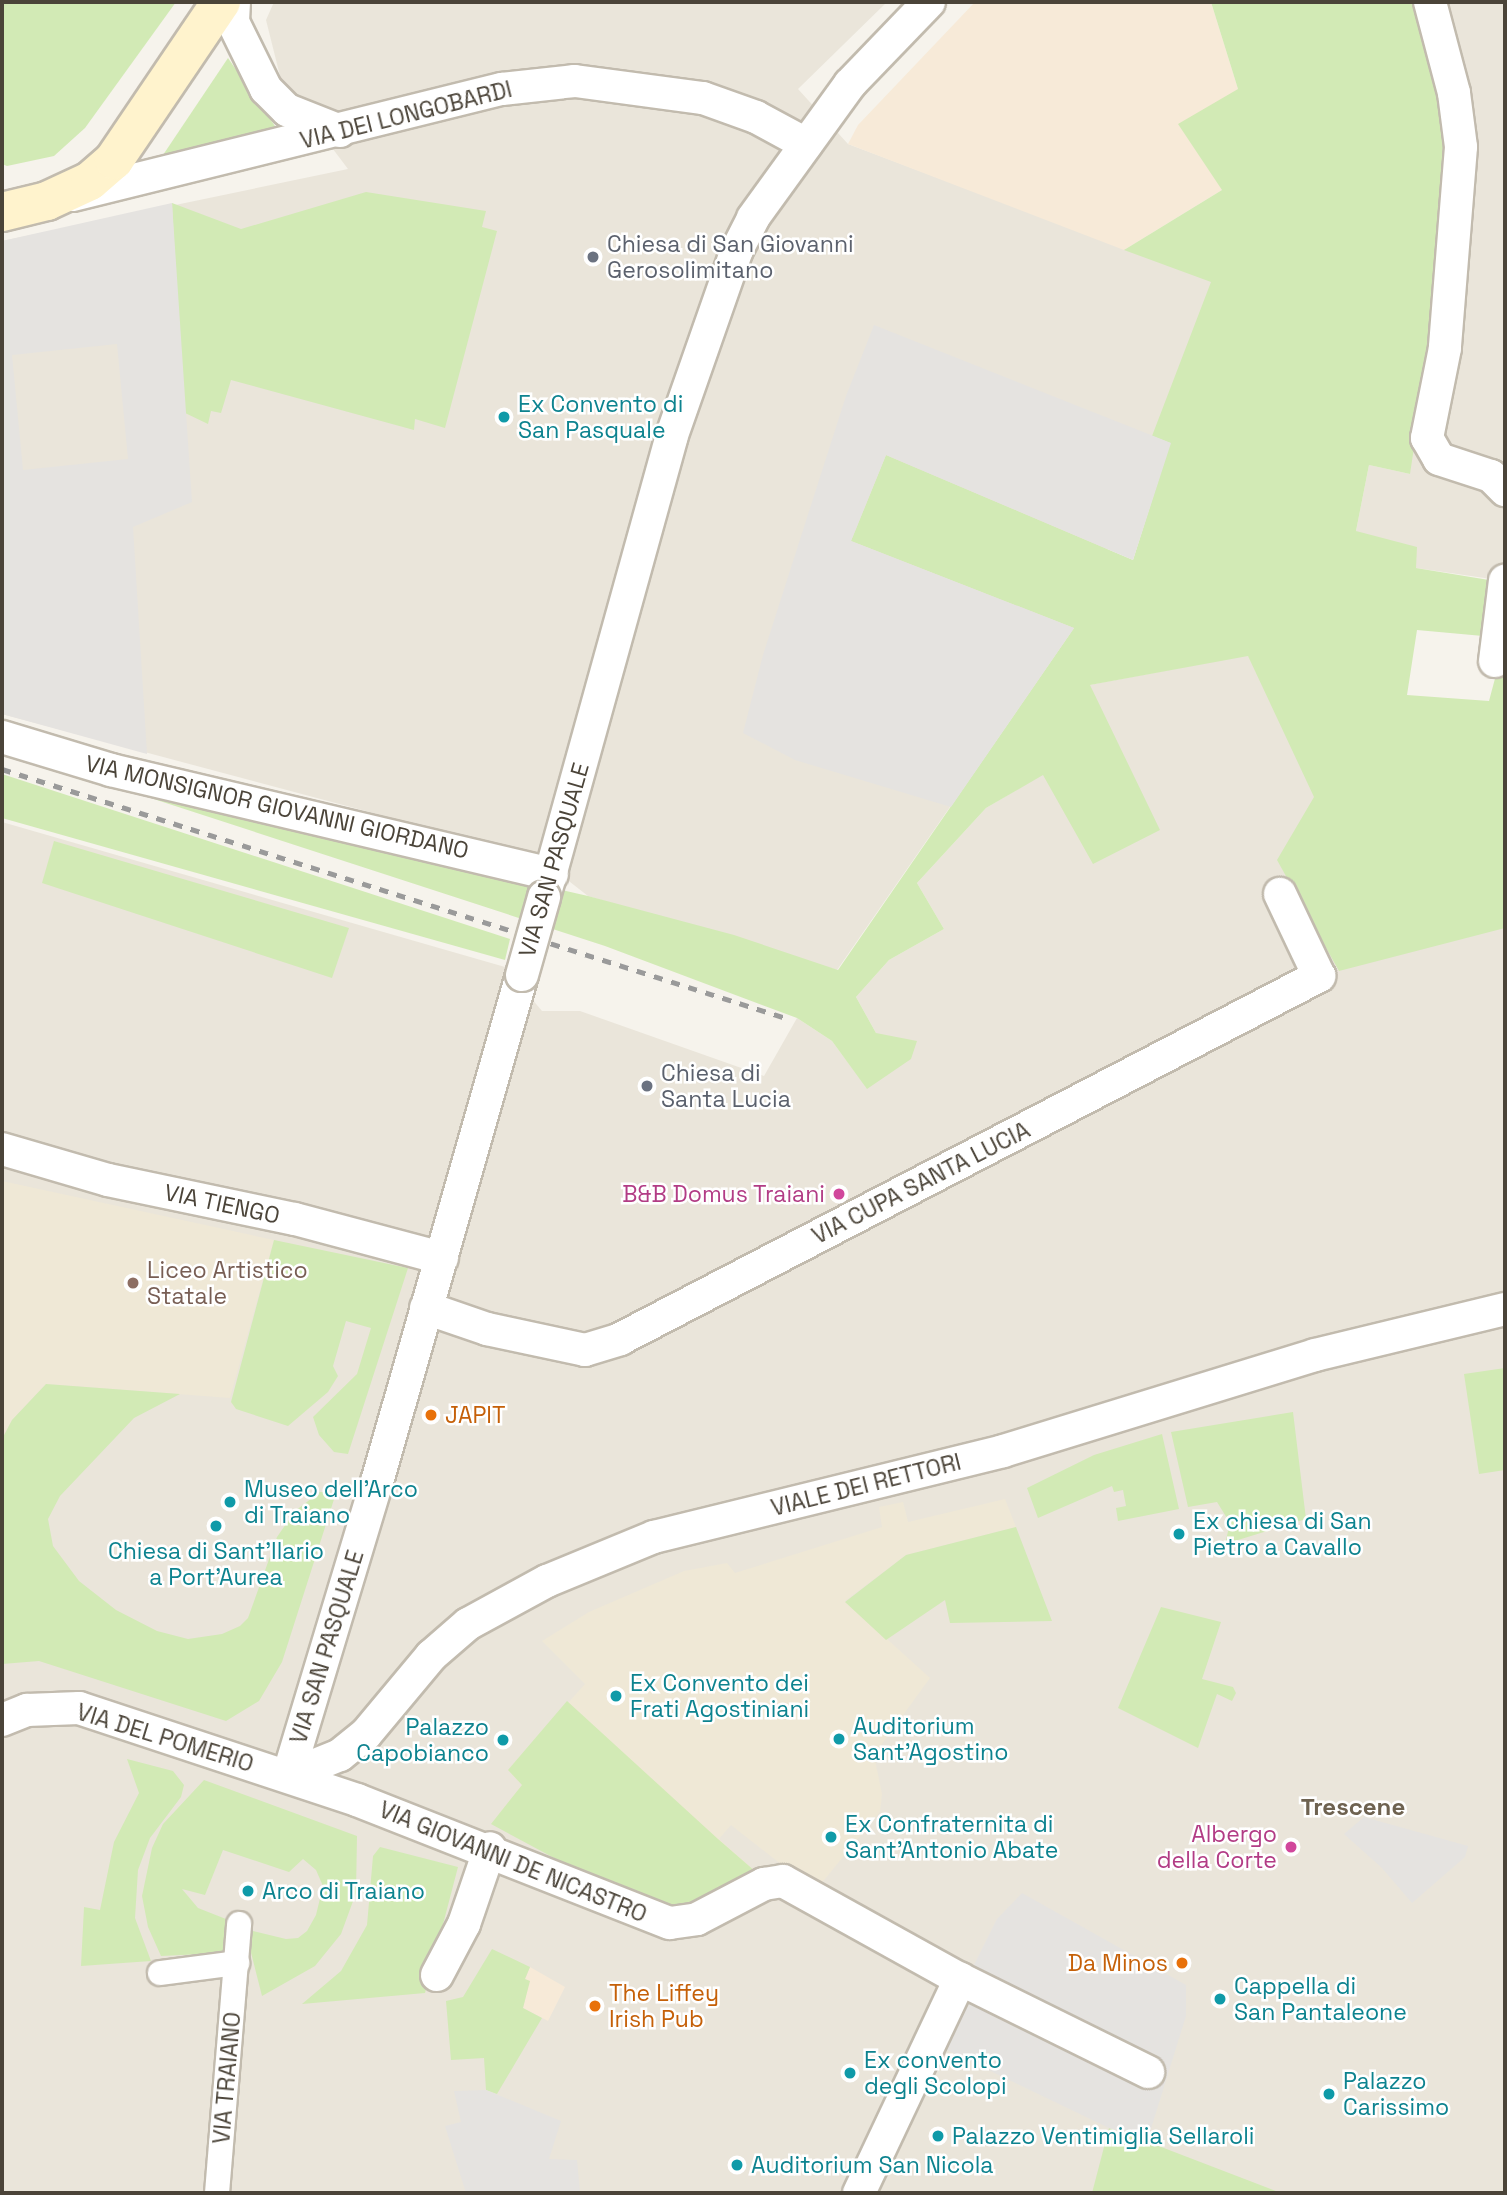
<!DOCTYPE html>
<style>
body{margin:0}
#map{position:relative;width:1507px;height:2195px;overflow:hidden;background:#f6f3ec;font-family:"Space Grotesk",sans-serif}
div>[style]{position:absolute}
.residential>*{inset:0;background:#eae5da}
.commercial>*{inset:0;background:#f7ead8}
.education>*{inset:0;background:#efe8d6}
.green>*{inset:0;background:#d2eab5}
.parking>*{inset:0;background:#e5e3e0}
.roads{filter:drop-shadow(2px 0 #c2bbae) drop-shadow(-2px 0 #c2bbae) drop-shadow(0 2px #c2bbae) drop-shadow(0 -2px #c2bbae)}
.pedestrian>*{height:24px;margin:-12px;padding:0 12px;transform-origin:12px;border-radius:12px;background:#fff}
.minor>*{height:32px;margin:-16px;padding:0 16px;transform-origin:16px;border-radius:16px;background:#fff}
.secondary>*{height:38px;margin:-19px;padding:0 19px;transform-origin:19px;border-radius:19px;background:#fff3cd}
.rail>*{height:5px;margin-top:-2.5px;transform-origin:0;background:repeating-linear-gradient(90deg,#9a9a9a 0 9px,transparent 0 18px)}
.bridges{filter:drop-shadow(2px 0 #c2bbae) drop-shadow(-2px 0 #c2bbae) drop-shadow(0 2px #c2bbae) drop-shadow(0 -2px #c2bbae)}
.minor-bridge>*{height:32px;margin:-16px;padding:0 16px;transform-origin:16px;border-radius:16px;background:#fff}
.dots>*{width:19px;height:19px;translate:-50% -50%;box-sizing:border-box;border:4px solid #fff;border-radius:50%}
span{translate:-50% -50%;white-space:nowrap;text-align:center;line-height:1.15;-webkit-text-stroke:5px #fff;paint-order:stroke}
.street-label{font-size:23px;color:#4b4439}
.worship-label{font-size:23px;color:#5b616d}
.left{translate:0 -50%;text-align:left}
.culture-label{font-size:23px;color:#0d838f}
.right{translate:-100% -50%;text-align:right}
.hotel-label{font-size:23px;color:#b23c85}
.education-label{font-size:23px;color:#785e54}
.food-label{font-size:23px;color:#c56008}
.neighbourhood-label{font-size:24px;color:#6e6250;font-weight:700}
.frame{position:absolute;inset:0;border:4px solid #4b4439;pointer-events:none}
</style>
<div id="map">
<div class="residential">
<div style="clip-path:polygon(274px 2px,887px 2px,798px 89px,848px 144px,1212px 281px,1196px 333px,1074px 628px,837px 970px,588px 896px,538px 857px,2px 714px,2px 241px,348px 169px,281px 80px,266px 20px)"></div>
<div style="clip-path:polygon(1416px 2px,1505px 2px,1505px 581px,1416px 568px,1356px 531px,1369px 465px,1410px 474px)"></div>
<div style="clip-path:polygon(1248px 655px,1263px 686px,1505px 709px,1505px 2193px,2px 2193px,2px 822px,505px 967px,542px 1011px,580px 1011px,764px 1076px,797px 1018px,832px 1041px,867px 1088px,876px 1033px,856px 997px,889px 960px,944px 929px,917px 883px,986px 808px,1043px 774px,1089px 685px)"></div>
</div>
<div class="commercial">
<div style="clip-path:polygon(975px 2px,1211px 2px,1238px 89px,1222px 190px,1124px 250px,848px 144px,858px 125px)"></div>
<div style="clip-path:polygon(530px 1967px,565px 1987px,548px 2021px,523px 2008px,529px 1982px,525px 1979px)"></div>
</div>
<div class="education">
<div style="clip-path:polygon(2px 1181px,274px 1240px,230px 1398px,46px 1384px,12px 1420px,2px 1439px)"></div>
<div style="clip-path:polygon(1005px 1499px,1016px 1527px,906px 1555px,845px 1601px,930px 1678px,874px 1755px,882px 1794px,880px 1812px,815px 1891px,731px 1825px,719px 1839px,756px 1872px,491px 1824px,522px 1785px,508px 1770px,585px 1684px,542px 1641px,589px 1612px,684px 1571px,727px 1563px,735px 1573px,882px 1527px,879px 1507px,903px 1502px,908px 1522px)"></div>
</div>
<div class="green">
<div style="clip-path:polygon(2px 2px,176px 2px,85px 128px,54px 156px,7px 166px,2px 164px)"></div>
<div style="clip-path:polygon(1211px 2px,1416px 2px,1440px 88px,1449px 142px,1446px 236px,1410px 474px,1369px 465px,1356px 531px,1417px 547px,1416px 568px,1495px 581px,1505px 638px,1417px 630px,1407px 695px,1489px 701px,1505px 641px,1505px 928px,1339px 971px,1277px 860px,1314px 797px,1248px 656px,1090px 685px,1160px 830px,1093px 864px,1043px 775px,986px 808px,917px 883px,944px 929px,889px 960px,856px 997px,876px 1033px,917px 1041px,911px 1059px,867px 1089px,832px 1041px,797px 1018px,605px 946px,129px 791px,588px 896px,734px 935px,838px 970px,1074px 628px,851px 541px,886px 455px,1133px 560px,1170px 443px,1152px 436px,1211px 282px,1124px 250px,1222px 190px,1178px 124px,1238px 89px)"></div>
<div style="clip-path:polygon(228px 58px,277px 129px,163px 155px)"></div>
<div style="clip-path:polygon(366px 192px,486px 211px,482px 227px,497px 231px,445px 428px,415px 419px,414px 430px,231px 380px,221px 413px,211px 411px,208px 424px,183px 412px,172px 203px,241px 229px)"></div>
<div style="clip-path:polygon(2px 774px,510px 939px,505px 960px,2px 818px)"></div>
<div style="clip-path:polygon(54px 841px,349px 928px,332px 978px,42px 883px)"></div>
<div style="clip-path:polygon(274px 1240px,408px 1268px,348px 1454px,334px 1452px,319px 1435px,313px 1417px,357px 1374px,371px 1328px,346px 1321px,333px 1366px,338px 1376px,328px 1392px,288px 1426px,236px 1409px,231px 1402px)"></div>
<div style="clip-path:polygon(1505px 1368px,1505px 1470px,1479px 1474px,1464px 1374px)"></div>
<div style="clip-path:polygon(46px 1384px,180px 1394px,134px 1418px,60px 1496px,48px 1519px,53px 1546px,79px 1581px,116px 1610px,157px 1631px,188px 1639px,222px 1634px,240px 1626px,248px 1618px,277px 1537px,295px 1511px,320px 1492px,336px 1493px,282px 1662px,259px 1701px,226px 1721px,39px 1661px,2px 1664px,2px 1439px,12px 1420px)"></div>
<div style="clip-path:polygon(1293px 1412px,1306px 1519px,1225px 1544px,1230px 1523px,1217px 1502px,1188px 1507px,1171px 1432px)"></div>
<div style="clip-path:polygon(1162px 1434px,1179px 1509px,1118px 1521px,1116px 1508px,1126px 1506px,1123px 1490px,1114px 1492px,1112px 1486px,1038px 1518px,1027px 1488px,1094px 1455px)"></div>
<div style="clip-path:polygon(1016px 1527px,1052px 1621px,950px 1623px,945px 1600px,886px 1640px,845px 1602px,906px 1555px)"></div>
<div style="clip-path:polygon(1161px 1607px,1221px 1622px,1202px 1679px,1233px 1687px,1236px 1693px,1232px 1701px,1217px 1694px,1198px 1748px,1118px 1708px)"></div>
<div style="clip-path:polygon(567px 1701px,718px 1839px,756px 1872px,707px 1905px,667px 1907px,584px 1874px,491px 1824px,522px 1785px,508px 1770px)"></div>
<div style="clip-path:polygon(127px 1759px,173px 1771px,184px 1785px,181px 1797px,150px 1838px,138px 1870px,135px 1918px,151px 1961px,81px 1966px,84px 1907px,100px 1910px,114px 1842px,139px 1793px)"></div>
<div style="clip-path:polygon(204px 1780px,357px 1836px,356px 1893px,341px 1934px,315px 1966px,262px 1996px,245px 1929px,286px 1939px,298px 1938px,307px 1931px,316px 1915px,323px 1886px,316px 1870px,303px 1859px,289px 1872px,223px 1850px,205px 1895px,182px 1889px,198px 1908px,231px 1921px,223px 1953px,161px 1956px,148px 1927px,142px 1896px,152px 1848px,163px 1824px)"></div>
<div style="clip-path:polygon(380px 1847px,458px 1867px,425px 1993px,302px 2004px,341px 1971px,367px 1925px,373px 1856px)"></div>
<div style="clip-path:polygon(492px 1949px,530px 1967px,525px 1979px,530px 1981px,523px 2008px,542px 2018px,497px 2094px,486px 2090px,484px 2058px,451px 2060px,446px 2001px,463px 1997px)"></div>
<div style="clip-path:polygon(1109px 2128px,1143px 2140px,1281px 2193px,1092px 2193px)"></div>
</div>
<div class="parking">
<div style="clip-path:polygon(evenodd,172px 203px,192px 502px,133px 527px,147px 754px,2px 714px,2px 241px,172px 203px,117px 344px,128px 459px,23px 470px,12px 355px,117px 344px)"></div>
<div style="clip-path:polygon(874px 325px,1171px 443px,1133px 560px,886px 455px,851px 541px,1074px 628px,951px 807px,795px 760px,743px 733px,763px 655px,846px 396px)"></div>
<div style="clip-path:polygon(1364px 1817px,1468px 1846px,1465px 1857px,1412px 1903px,1382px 1868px,1344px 1834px)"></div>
<div style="clip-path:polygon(1022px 1893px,1186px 1985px,1186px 2016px,1149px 2135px,1143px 2140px,1109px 2128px,918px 2036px,946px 1980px,974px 1965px,997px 1919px)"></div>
<div style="clip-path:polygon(486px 2090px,561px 2121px,549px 2159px,577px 2160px,580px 2193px,466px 2193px,445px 2126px,461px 2122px,454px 2091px)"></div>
</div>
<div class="roads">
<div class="pedestrian">
<div style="left:160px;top:1973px;width:78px;rotate:-7.4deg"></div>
<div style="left:217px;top:2193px;width:270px;rotate:-85.3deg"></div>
</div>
<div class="minor">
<div style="left:234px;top:2px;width:20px;rotate:93deg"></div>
<div style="left:233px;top:22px;width:75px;rotate:63.8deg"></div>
<div style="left:266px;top:89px;width:30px;rotate:45deg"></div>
<div style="left:287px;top:110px;width:57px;rotate:21.6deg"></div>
<div style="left:1430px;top:2px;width:94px;rotate:75.2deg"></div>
<div style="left:1454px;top:93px;width:54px;rotate:82.6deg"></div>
<div style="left:1461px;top:147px;width:202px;rotate:94.6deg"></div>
<div style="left:1445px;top:348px;width:92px;rotate:101.3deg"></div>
<div style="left:1427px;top:438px;width:24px;rotate:60deg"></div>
<div style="left:1439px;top:459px;width:55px;rotate:18.1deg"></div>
<div style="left:1491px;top:476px;width:20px;rotate:45deg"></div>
<div style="left:73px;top:195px;width:442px;rotate:-13.9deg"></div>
<div style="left:502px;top:89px;width:73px;rotate:-6.3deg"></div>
<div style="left:575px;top:81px;width:129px;rotate:7.6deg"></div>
<div style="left:703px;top:98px;width:56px;rotate:19.7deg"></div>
<div style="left:756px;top:117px;width:57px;rotate:28.4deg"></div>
<div style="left:1495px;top:661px;width:81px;rotate:-82.9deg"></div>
<div style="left:2px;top:737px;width:114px;rotate:16.8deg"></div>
<div style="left:111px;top:770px;width:453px;rotate:13.3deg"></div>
<div style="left:544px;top:897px;width:476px;rotate:-74.5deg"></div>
<div style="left:671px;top:438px;width:199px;rotate:-70.7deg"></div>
<div style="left:737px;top:250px;width:36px;rotate:-63deg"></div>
<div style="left:753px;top:218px;width:165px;rotate:-54.1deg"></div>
<div style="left:850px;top:84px;width:114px;rotate:-46.1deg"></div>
<div style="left:2px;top:1149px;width:110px;rotate:16.3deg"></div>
<div style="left:108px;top:1180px;width:191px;rotate:11.8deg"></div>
<div style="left:295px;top:1219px;width:152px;rotate:14.9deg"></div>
<div style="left:426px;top:1308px;width:65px;rotate:19deg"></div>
<div style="left:487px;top:1329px;width:100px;rotate:12.1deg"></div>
<div style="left:585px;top:1350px;width:37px;rotate:-17deg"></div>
<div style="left:620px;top:1339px;width:788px;rotate:-27.44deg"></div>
<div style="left:1319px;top:976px;width:91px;rotate:-115.4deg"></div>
<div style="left:2px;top:1720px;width:27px;rotate:-22deg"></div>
<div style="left:27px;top:1710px;width:52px;rotate:-2.2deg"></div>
<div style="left:79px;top:1708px;width:293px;rotate:18.3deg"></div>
<div style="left:357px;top:1800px;width:336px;rotate:21.5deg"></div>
<div style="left:670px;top:1923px;width:27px;rotate:-8deg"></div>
<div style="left:697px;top:1919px;width:76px;rotate:-27.6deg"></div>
<div style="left:764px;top:1884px;width:19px;rotate:-9deg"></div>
<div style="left:783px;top:1881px;width:202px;rotate:29deg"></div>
<div style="left:288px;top:1776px;width:56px;rotate:-22deg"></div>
<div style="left:340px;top:1755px;width:33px;rotate:-39deg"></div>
<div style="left:366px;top:1734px;width:102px;rotate:-50.2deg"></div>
<div style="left:431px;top:1656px;width:49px;rotate:-40.9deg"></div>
<div style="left:468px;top:1624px;width:90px;rotate:-28.6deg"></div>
<div style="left:547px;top:1581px;width:116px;rotate:-22.4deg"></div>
<div style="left:654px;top:1537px;width:359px;rotate:-13.8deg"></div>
<div style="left:1003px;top:1451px;width:326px;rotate:-17.1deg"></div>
<div style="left:1315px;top:1355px;width:195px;rotate:-13.6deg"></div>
<div style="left:288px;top:1776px;width:307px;rotate:-73.2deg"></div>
<div style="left:377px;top:1482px;width:527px;rotate:-74.04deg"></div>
<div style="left:437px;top:1975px;width:58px;rotate:-62.1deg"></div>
<div style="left:464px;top:1924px;width:80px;rotate:-71.1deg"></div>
<div style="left:859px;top:2193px;width:237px;rotate:-64.7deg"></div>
<div style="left:960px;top:1979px;width:210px;rotate:26.3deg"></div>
</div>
<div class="secondary">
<div style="left:2px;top:212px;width:46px;rotate:-13.7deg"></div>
<div style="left:47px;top:201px;width:47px;rotate:-24.9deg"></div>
<div style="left:90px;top:181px;width:32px;rotate:-41deg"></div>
<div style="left:114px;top:160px;width:191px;rotate:-55.9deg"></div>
</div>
</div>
<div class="rail">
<div style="left:2px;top:769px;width:826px;rotate:17.62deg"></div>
</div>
<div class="bridges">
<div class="minor-bridge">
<div style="left:522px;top:975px;width:81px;rotate:-74.2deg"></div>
</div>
</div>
<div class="dots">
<div style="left:593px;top:257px;background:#6b7280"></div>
<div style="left:504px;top:417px;background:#0f9aa8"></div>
<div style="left:647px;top:1086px;background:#6b7280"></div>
<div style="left:839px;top:1194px;background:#d1479c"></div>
<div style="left:133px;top:1283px;background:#8d6e63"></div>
<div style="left:431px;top:1415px;background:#e8710a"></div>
<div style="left:230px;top:1502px;background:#0f9aa8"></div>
<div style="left:216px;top:1526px;background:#0f9aa8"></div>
<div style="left:1179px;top:1534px;background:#0f9aa8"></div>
<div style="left:616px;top:1696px;background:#0f9aa8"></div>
<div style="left:839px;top:1739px;background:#0f9aa8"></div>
<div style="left:503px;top:1740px;background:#0f9aa8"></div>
<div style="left:831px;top:1837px;background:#0f9aa8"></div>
<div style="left:1291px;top:1847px;background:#d1479c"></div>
<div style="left:248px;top:1891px;background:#0f9aa8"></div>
<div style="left:1182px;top:1963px;background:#e8710a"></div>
<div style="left:1220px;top:1999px;background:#0f9aa8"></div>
<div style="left:595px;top:2006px;background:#e8710a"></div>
<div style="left:850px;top:2073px;background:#0f9aa8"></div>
<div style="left:1329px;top:2094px;background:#0f9aa8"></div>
<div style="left:938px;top:2136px;background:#0f9aa8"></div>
<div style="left:737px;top:2165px;background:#0f9aa8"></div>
</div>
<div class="street-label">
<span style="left:406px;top:115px;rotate:-14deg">VIA DEI LONGOBARDI</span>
<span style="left:277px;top:807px;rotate:13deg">VIA MONSIGNOR GIOVANNI GIORDANO</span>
<span style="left:554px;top:860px;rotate:-74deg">VIA SAN PASQUALE</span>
<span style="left:921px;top:1183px;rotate:-27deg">VIA CUPA SANTA LUCIA</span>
<span style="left:222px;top:1204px;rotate:12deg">VIA TIENGO</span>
<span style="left:866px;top:1485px;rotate:-14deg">VIALE DEI RETTORI</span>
<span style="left:327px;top:1647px;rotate:-73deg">VIA SAN PASQUALE</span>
<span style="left:165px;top:1738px;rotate:17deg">VIA DEL POMERIO</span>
<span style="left:513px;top:1862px;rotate:22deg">VIA GIOVANNI DE NICASTRO</span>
<span style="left:227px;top:2078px;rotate:-85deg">VIA TRAIANO</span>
</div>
<div class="worship-label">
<span class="left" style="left:607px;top:257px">Chiesa di San Giovanni<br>Gerosolimitano</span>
<span class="left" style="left:661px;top:1086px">Chiesa di<br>Santa Lucia</span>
</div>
<div class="culture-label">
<span class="left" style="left:518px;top:417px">Ex Convento di<br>San Pasquale</span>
<span class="left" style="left:244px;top:1502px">Museo dell'Arco<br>di Traiano</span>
<span class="left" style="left:1193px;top:1534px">Ex chiesa di San<br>Pietro a Cavallo</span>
<span style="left:216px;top:1564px">Chiesa di Sant'Ilario<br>a Port'Aurea</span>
<span class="left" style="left:630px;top:1696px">Ex Convento dei<br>Frati Agostiniani</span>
<span class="left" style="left:853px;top:1739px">Auditorium<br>Sant'Agostino</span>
<span class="right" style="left:489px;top:1740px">Palazzo<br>Capobianco</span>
<span class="left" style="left:845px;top:1837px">Ex Confraternita di<br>Sant'Antonio Abate</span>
<span class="left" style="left:262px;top:1891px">Arco di Traiano</span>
<span class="left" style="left:1234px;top:1999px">Cappella di<br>San Pantaleone</span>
<span class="left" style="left:864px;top:2073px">Ex convento<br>degli Scolopi</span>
<span class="left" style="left:1343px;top:2094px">Palazzo<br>Carissimo</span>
<span class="left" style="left:952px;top:2136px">Palazzo Ventimiglia Sellaroli</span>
<span class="left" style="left:751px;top:2165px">Auditorium San Nicola</span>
</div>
<div class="hotel-label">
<span class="right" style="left:825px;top:1194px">B&amp;B Domus Traiani</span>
<span class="right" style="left:1277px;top:1847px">Albergo<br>della Corte</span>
</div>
<div class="education-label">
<span class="left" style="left:147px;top:1283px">Liceo Artistico<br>Statale</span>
</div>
<div class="food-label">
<span class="left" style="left:445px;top:1415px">JAPIT</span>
<span class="right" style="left:1168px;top:1963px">Da Minos</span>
<span class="left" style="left:609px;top:2006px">The Liffey<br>Irish Pub</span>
</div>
<div class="neighbourhood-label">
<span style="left:1353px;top:1807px">Trescene</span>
</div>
<div class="frame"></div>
</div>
